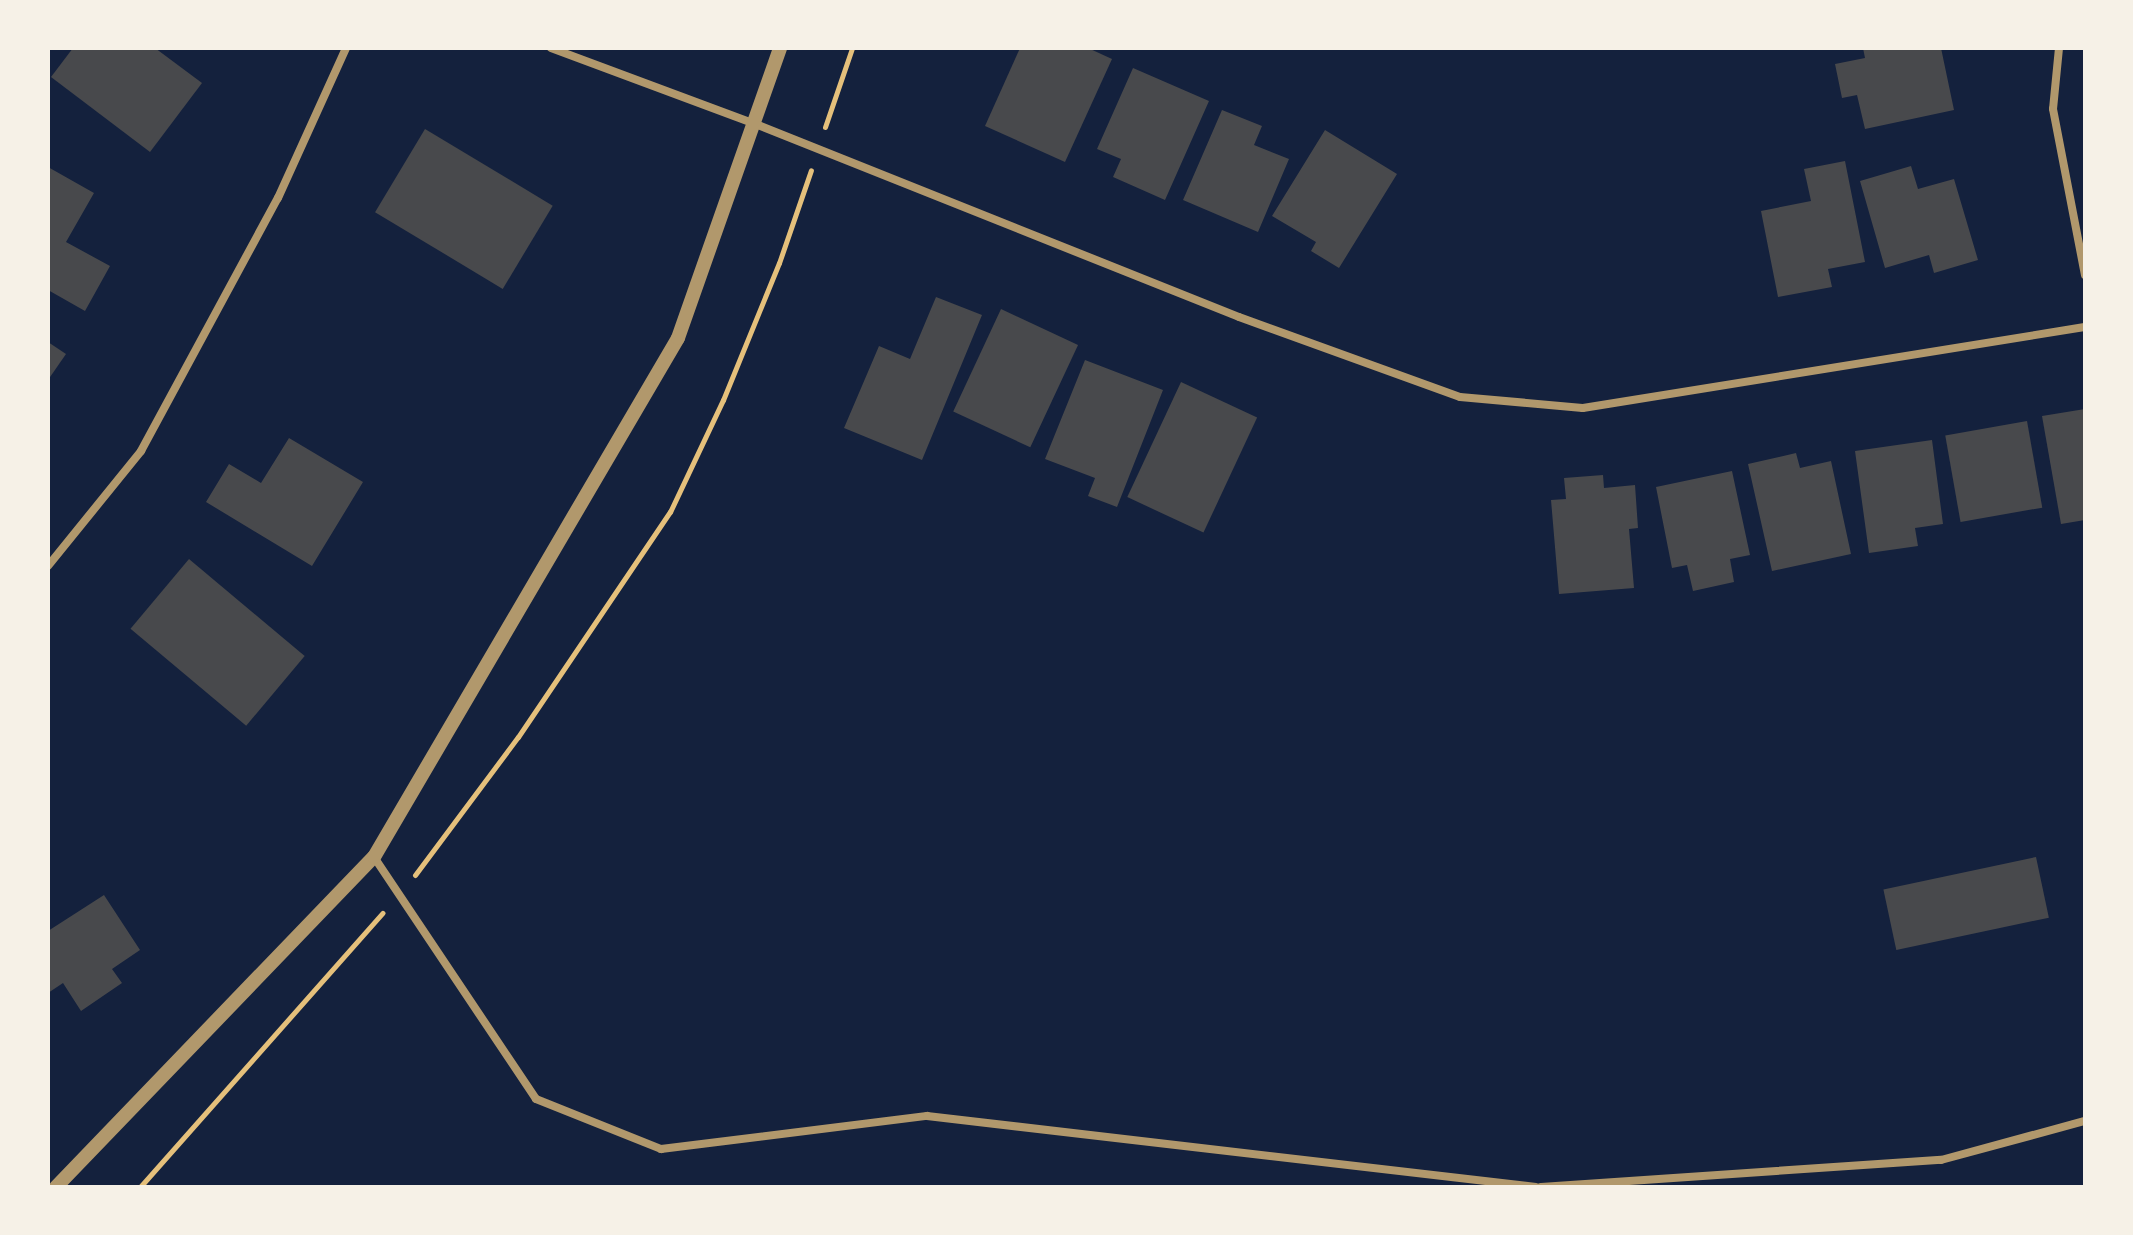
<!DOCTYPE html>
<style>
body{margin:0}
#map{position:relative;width:2133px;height:1235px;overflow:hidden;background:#14213d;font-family:"PT Sans Narrow",sans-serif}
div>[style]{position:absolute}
.building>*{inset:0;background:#48494c;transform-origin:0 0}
.path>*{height:5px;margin:-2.5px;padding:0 2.5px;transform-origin:2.5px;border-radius:2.5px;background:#e5c07b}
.minor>*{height:8px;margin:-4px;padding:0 4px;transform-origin:4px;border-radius:4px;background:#b1986c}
.tertiary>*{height:14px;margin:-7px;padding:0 7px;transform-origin:7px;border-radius:7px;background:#b1986c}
span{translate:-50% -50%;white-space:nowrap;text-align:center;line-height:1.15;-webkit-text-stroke:6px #f6f1e7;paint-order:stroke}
.frame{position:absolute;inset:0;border:50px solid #f6f1e7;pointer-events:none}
</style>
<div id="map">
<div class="building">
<div style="clip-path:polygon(73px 48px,155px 48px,202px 83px,150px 152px,51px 77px)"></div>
<div style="clip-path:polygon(1020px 48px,1088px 48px,1112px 59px,1065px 162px,985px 126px)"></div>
<div style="clip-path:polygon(1863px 48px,1941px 48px,1954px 110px,1865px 129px,1857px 95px,1842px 98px,1835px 64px,1865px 58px)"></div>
<div style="clip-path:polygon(1133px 68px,1209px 101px,1165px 200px,1113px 177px,1121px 159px,1097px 149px)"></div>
<div style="clip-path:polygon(1222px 110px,1262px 126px,1254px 145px,1289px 159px,1258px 232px,1183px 200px)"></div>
<div style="left:425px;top:129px;width:149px;height:97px;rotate:31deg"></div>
<div style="clip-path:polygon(1325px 130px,1397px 174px,1339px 268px,1311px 251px,1316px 242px,1272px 216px)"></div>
<div style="clip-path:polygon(1845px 161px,1865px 262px,1828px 269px,1832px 287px,1778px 297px,1761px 211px,1811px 201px,1804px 169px)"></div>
<div style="clip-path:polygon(1911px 166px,1918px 189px,1954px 179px,1978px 260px,1934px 273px,1929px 255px,1885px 268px,1860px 181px)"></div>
<div style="clip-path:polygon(48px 167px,94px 193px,66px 242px,110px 266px,85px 311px,48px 290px)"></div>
<div style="clip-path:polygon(936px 297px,982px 315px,922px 460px,844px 428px,879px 346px,910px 359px)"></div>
<div style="left:1001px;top:309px;width:85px;height:113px;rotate:25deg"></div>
<div style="clip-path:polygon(48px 342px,66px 354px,48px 380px)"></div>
<div style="clip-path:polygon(1085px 360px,1163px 390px,1117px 507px,1088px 496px,1095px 478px,1045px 459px)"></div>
<div style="left:1181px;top:382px;width:84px;height:127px;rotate:25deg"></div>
<div style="clip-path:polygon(2085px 409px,2085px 520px,2061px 524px,2042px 416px)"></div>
<div style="left:2027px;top:421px;width:88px;height:83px;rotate:80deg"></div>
<div style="clip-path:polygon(289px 438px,363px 482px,312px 566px,206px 502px,229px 464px,261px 483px)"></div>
<div style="clip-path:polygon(1932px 440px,1943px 524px,1915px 528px,1918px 546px,1869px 553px,1855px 451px)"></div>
<div style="clip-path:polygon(1796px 453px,1800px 468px,1831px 461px,1851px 554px,1772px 571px,1748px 464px)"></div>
<div style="clip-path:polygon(1732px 471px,1750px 555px,1730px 559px,1734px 582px,1693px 591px,1687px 565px,1672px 568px,1656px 487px)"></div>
<div style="clip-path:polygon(1603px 475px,1604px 488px,1635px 485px,1638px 528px,1629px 529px,1634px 588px,1559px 594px,1551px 500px,1566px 499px,1564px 478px)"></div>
<div style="left:189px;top:559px;width:151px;height:91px;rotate:40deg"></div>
<div style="left:2036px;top:857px;width:62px;height:156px;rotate:78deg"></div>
<div style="clip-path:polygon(104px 895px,140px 950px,112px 969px,122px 983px,81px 1011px,63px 983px,48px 993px,48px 931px)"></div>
</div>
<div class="path">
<div style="left:825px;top:127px;width:83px;rotate:-71.1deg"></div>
<div style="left:415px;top:875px;width:172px;rotate:-53.3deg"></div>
<div style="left:518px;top:737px;width:272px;rotate:-56deg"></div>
<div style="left:670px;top:512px;width:124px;rotate:-64.7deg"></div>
<div style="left:723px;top:400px;width:148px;rotate:-67.8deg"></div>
<div style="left:779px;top:263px;width:98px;rotate:-71deg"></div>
<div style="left:140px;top:1187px;width:366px;rotate:-48.5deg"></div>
</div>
<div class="minor">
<div style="left:551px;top:48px;width:215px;rotate:20.4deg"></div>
<div style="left:753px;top:123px;width:523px;rotate:21.76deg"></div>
<div style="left:1239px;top:317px;width:235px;rotate:19.9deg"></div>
<div style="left:1460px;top:397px;width:123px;rotate:5.1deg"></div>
<div style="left:1583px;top:408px;width:508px;rotate:-9.17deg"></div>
<div style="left:2059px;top:48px;width:61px;rotate:95.6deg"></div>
<div style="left:2053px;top:109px;width:169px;rotate:79.1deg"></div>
<div style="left:48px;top:566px;width:148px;rotate:-51deg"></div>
<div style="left:141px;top:451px;width:288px;rotate:-61.6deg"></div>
<div style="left:278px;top:198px;width:165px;rotate:-65.6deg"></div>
<div style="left:374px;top:857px;width:291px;rotate:56.2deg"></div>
<div style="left:536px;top:1099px;width:135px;rotate:21.8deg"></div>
<div style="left:661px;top:1149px;width:268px;rotate:-7.1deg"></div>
<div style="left:927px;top:1116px;width:613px;rotate:6.65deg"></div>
<div style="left:1541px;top:1187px;width:401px;rotate:-3.9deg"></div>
<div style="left:1941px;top:1160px;width:149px;rotate:-15.2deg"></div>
</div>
<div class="tertiary">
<div style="left:56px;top:1187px;width:458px;rotate:-46.1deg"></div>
<div style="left:374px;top:857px;width:601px;rotate:-59.64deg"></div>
<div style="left:678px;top:338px;width:307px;rotate:-70.6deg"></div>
</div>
<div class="frame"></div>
</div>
